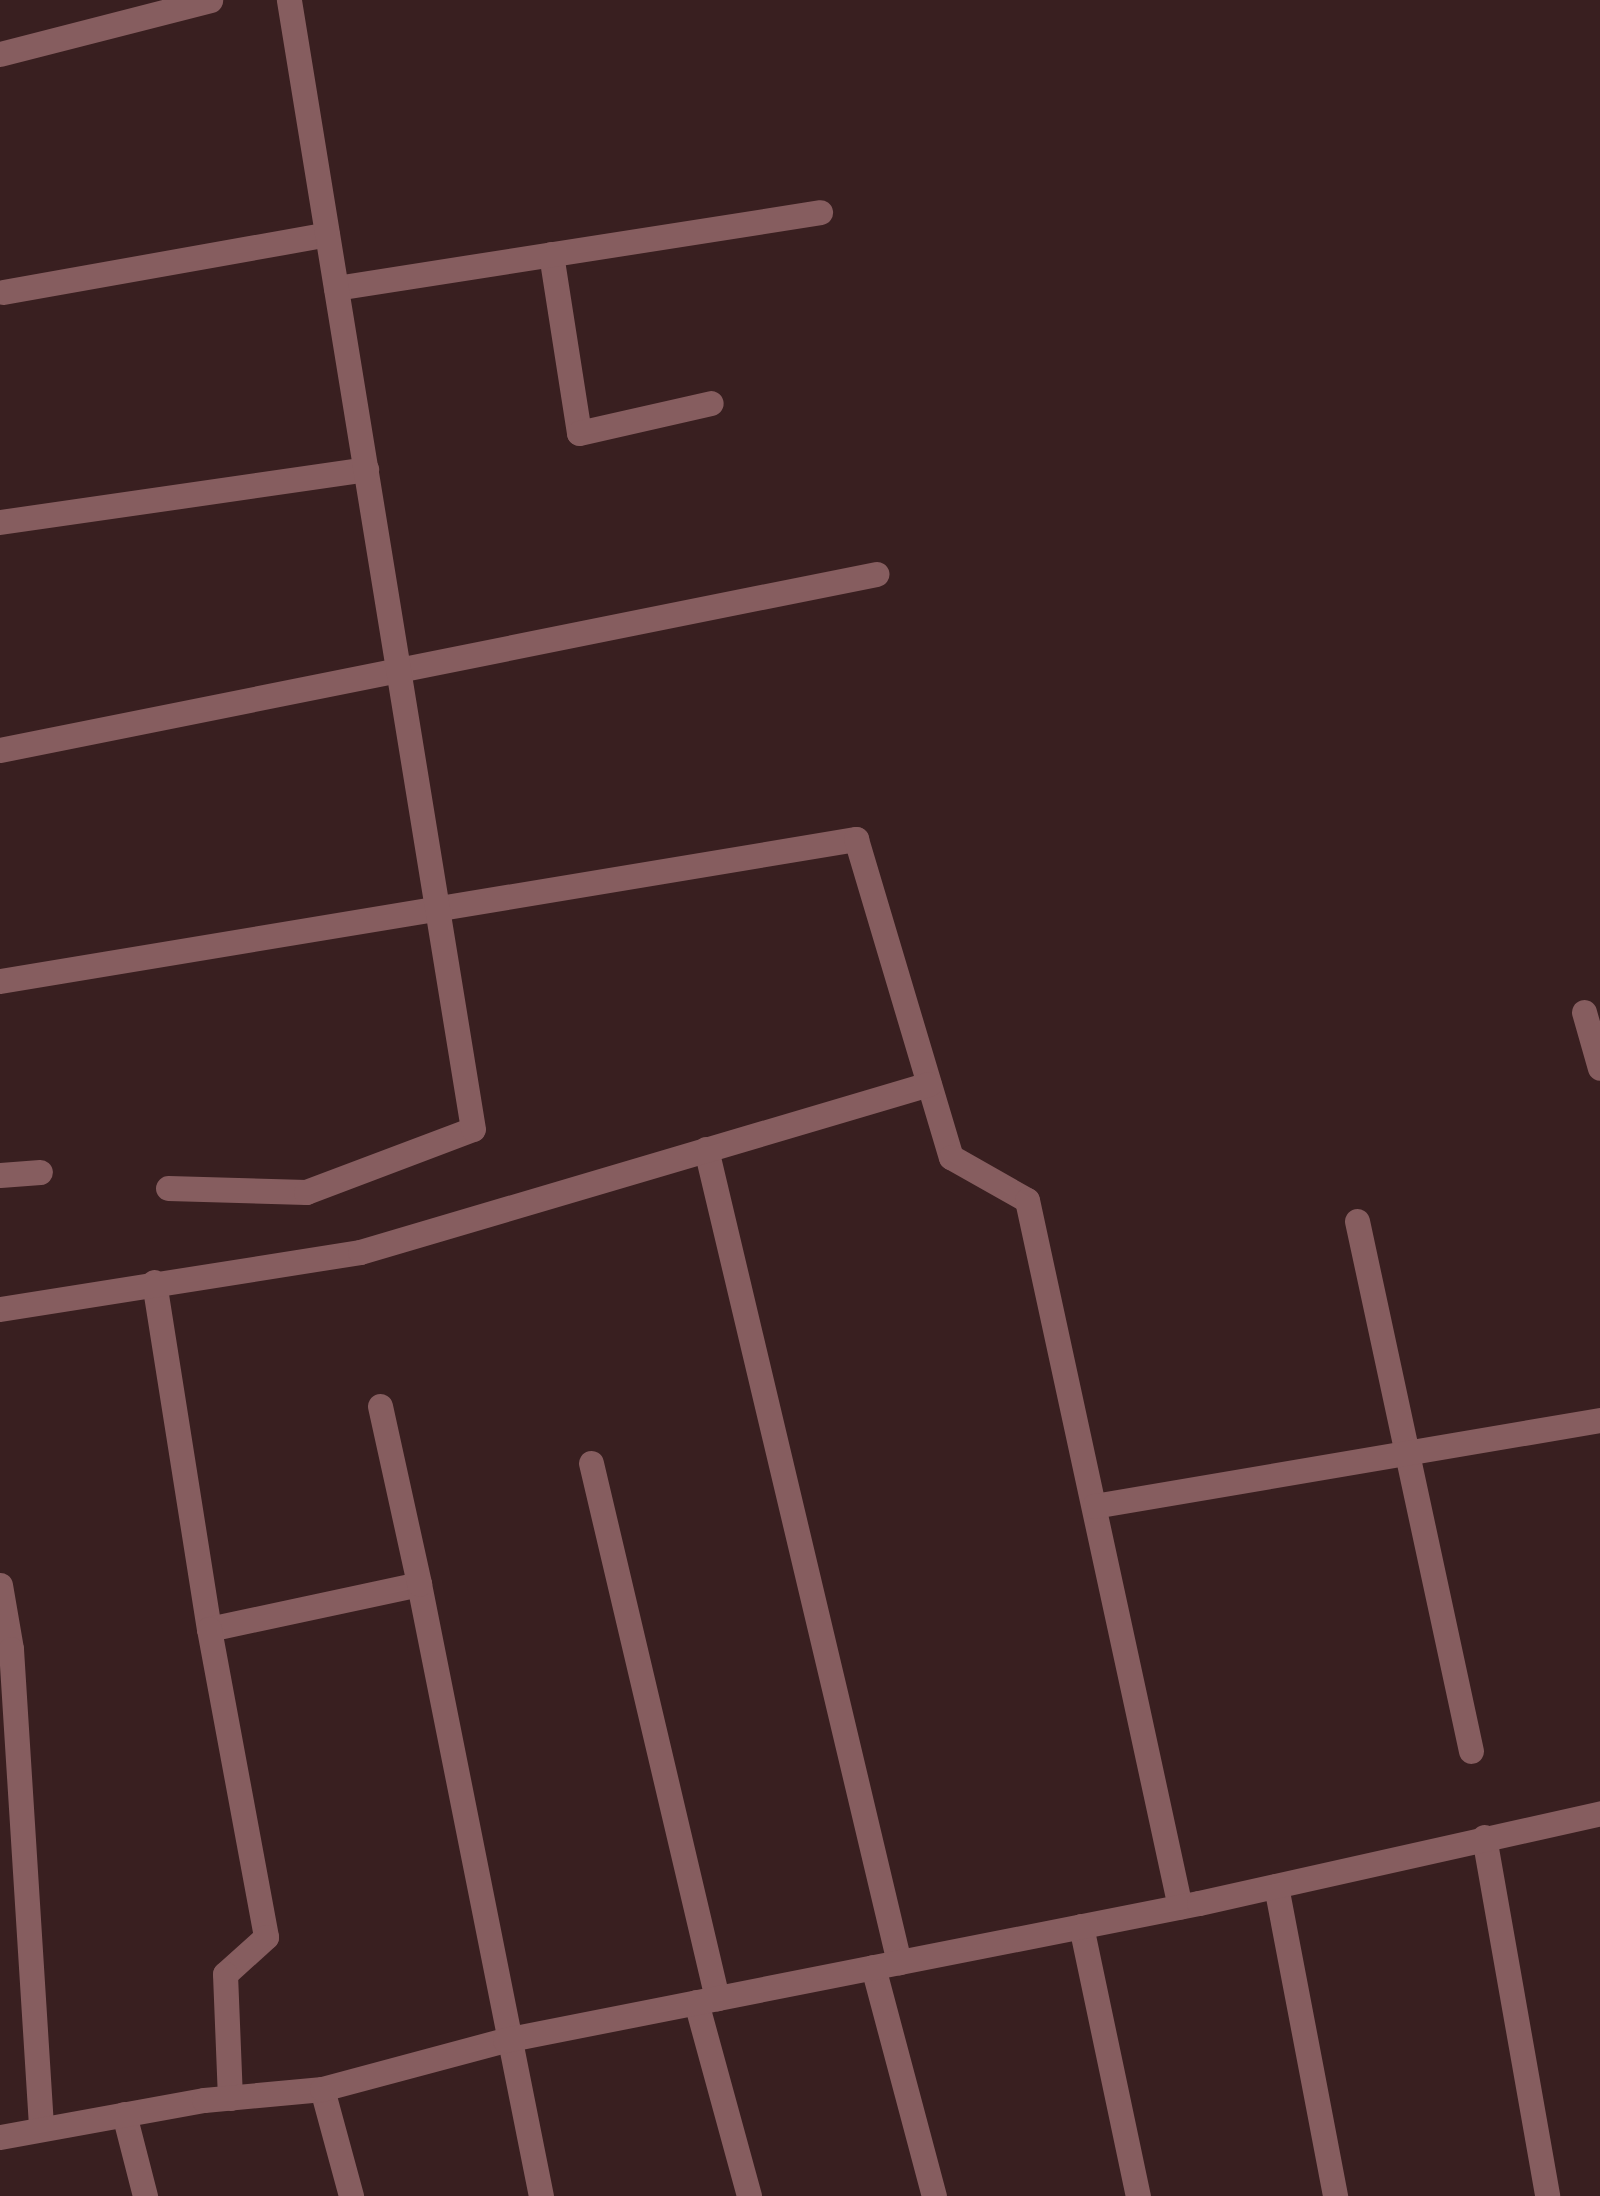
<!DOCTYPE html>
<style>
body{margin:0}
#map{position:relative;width:1600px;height:2196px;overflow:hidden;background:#391f20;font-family:"Source Sans 3",sans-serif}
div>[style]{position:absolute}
.street>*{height:25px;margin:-12.5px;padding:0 12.5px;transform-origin:12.5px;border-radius:12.5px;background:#865d5f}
span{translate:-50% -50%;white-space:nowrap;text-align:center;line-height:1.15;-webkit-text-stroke:8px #2e1517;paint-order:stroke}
</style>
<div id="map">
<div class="street">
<div style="left:0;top:54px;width:217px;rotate:-14.4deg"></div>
<div style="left:551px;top:254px;width:181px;rotate:81.1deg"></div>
<div style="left:579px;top:433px;width:135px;rotate:-12.8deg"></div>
<div style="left:336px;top:288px;width:490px;rotate:-8.9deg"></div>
<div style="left:3px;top:292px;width:329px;rotate:-10.1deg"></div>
<div style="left:0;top:522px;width:370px;rotate:-8.2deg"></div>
<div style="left:0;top:750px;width:894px;rotate:-11.36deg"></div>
<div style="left:0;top:981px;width:868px;rotate:-9.42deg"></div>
<div style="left:856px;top:839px;width:332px;rotate:73.4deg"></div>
<div style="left:951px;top:1157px;width:87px;rotate:29.5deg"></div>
<div style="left:1027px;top:1200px;width:723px;rotate:77.79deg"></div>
<div style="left:1584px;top:1012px;width:58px;rotate:74.1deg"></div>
<div style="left:706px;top:1149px;width:836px;rotate:76.65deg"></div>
<div style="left:0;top:1175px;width:40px;rotate:-4.3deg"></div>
<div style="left:168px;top:1188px;width:138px;rotate:1.7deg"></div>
<div style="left:306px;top:1192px;width:178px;rotate:-20.7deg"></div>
<div style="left:473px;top:1129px;width:1144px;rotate:-99.26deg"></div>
<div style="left:1357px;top:1221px;width:542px;rotate:77.86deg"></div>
<div style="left:154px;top:1282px;width:351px;rotate:81deg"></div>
<div style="left:209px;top:1629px;width:215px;rotate:-12.1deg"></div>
<div style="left:419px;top:1584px;width:624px;rotate:78.73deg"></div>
<div style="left:0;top:1309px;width:364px;rotate:-9deg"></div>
<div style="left:360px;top:1252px;width:593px;rotate:-16.45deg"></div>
<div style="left:380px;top:1406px;width:182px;rotate:77.6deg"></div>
<div style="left:591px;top:1463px;width:550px;rotate:76.75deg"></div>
<div style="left:1094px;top:1506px;width:513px;rotate:-9.65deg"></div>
<div style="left:0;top:1585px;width:65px;rotate:80.2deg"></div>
<div style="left:11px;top:1649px;width:481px;rotate:86.4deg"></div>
<div style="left:209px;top:1629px;width:313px;rotate:79.5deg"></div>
<div style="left:266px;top:1937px;width:55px;rotate:137.9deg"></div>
<div style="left:225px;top:1974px;width:124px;rotate:87.7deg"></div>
<div style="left:1484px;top:1837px;width:364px;rotate:80deg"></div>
<div style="left:1276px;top:1886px;width:316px;rotate:79.2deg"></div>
<div style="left:1081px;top:1926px;width:276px;rotate:78.1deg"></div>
<div style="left:873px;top:1967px;width:237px;rotate:75.1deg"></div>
<div style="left:696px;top:2002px;width:201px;rotate:74.7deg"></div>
<div style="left:322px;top:2089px;width:111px;rotate:74.8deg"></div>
<div style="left:124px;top:2114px;width:85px;rotate:75.6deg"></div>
<div style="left:0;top:2137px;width:207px;rotate:-10.3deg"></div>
<div style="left:204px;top:2100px;width:119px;rotate:-5.3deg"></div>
<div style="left:322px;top:2089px;width:189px;rotate:-15deg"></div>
<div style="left:505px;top:2040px;width:707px;rotate:-11.17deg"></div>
<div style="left:1199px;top:1903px;width:411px;rotate:-12.6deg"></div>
</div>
</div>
